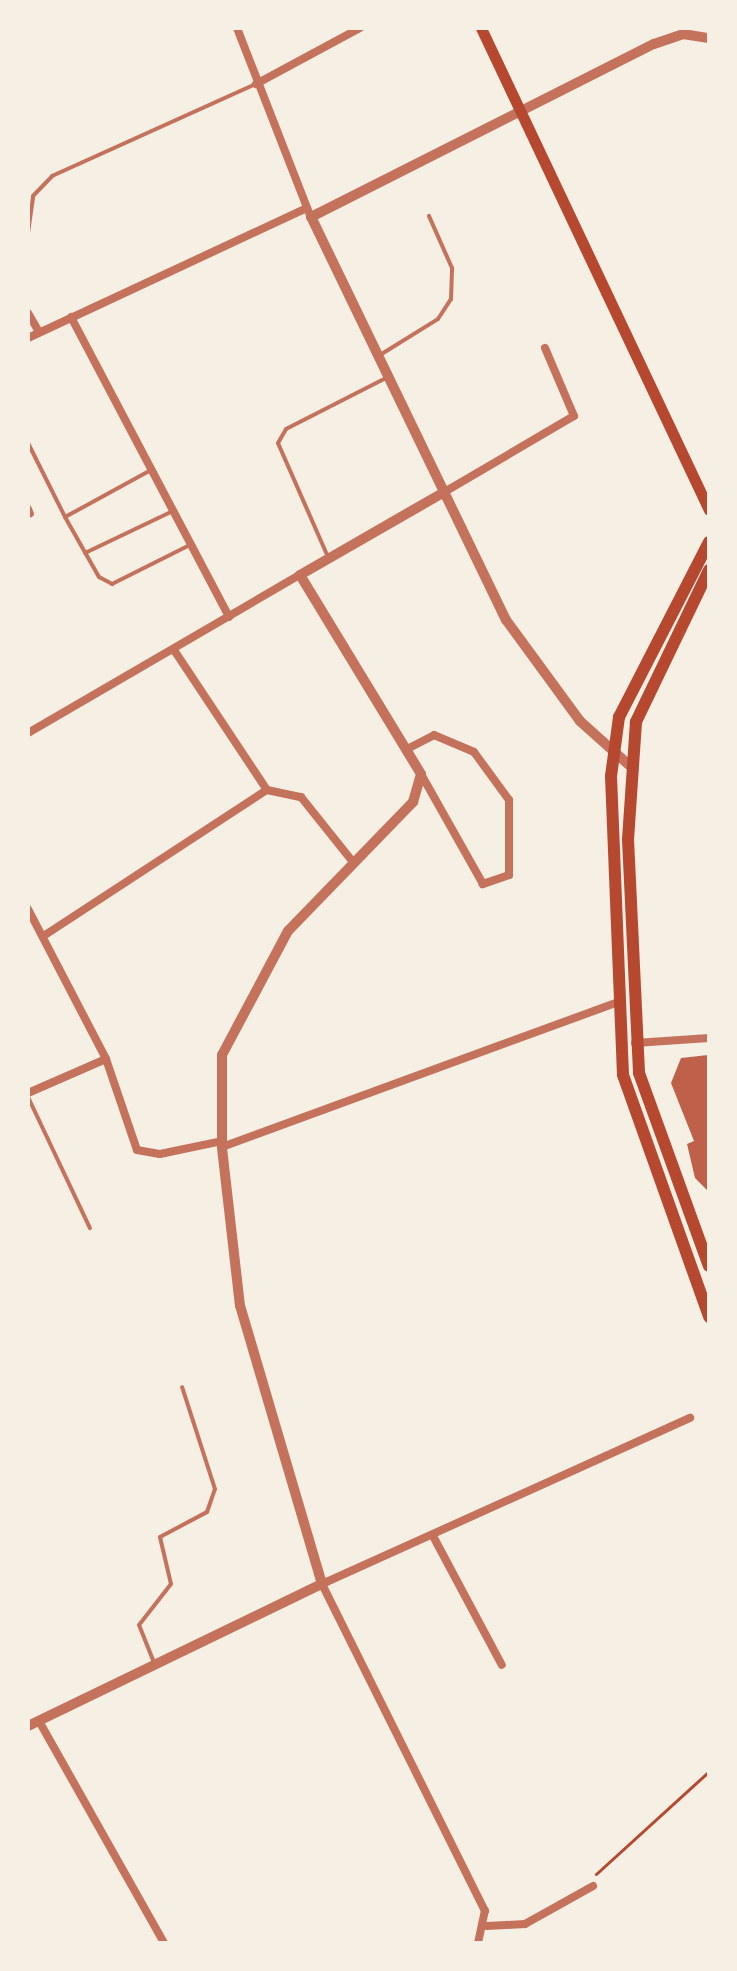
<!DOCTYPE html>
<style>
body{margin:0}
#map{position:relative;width:737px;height:1971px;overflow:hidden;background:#f6efe4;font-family:Mulish,sans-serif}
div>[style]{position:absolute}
.building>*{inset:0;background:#bf614a}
.path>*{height:3px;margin:-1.5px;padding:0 1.5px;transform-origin:1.5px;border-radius:1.5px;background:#b5482f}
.service>*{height:4px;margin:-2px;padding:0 2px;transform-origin:2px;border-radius:2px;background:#c5725c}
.minor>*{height:8px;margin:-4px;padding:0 4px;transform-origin:4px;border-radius:4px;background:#c5725c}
.tertiary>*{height:10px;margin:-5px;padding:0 5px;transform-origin:5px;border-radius:5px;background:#c5725c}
.secondary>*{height:11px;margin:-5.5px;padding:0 5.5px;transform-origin:5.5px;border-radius:5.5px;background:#b5482f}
.primary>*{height:12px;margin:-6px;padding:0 6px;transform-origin:6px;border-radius:6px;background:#b5482f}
span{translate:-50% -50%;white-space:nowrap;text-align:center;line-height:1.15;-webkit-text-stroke:6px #f6efe4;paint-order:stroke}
.frame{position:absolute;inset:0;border:30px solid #f6efe4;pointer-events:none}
</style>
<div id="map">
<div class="building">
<div style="clip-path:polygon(708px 1055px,709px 1061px,709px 1192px,695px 1178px,687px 1144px,694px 1141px,671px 1083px,681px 1058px)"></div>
</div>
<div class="path">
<div style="left:596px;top:1874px;width:153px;rotate:-42.3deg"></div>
</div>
<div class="service">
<div style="left:28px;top:233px;width:37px;rotate:-82deg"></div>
<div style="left:33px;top:196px;width:28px;rotate:-46deg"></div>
<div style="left:52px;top:176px;width:224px;rotate:-24.3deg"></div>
<div style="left:380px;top:355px;width:68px;rotate:-31.8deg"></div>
<div style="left:438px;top:319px;width:24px;rotate:-57deg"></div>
<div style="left:451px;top:299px;width:31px;rotate:-88deg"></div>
<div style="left:452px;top:268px;width:57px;rotate:-113.9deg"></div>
<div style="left:28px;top:443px;width:83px;rotate:63.4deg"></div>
<div style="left:151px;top:470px;width:98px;rotate:151.3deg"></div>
<div style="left:65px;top:517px;width:69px;rotate:60.5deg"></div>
<div style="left:99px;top:577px;width:15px;rotate:28deg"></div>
<div style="left:112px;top:584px;width:87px;rotate:-26.6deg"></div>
<div style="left:85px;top:553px;width:98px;rotate:-25.5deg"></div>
<div style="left:328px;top:557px;width:124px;rotate:-113.7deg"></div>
<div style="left:278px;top:443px;width:16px;rotate:-60deg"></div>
<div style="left:286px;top:429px;width:110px;rotate:-27deg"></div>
<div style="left:28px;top:1097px;width:145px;rotate:64.7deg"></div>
<div style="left:155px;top:1665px;width:43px;rotate:-111.8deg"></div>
<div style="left:139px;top:1625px;width:52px;rotate:-52deg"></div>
<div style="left:171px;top:1584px;width:48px;rotate:-103.2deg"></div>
<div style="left:160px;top:1537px;width:53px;rotate:-28deg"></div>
<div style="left:207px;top:1512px;width:24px;rotate:-71deg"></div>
<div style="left:215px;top:1489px;width:107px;rotate:-107.9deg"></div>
</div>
<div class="minor">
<div style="left:237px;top:28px;width:199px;rotate:68.7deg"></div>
<div style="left:256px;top:84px;width:118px;rotate:-28.3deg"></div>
<div style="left:28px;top:313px;width:22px;rotate:60deg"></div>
<div style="left:71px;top:317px;width:339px;rotate:62.2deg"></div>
<div style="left:28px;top:338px;width:308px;rotate:-25deg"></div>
<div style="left:441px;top:494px;width:154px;rotate:-30.4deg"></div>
<div style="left:574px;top:416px;width:74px;rotate:-113.1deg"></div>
<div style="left:28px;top:509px;width:5px;rotate:68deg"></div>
<div style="left:174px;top:650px;width:168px;rotate:56.4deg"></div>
<div style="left:28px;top:733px;width:315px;rotate:-30.2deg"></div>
<div style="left:409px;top:748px;width:28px;rotate:-27deg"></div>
<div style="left:434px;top:735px;width:43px;rotate:23deg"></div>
<div style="left:474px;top:752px;width:59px;rotate:53.9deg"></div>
<div style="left:509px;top:800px;width:75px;rotate:90deg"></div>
<div style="left:509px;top:875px;width:28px;rotate:161deg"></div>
<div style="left:483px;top:884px;width:126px;rotate:-119.4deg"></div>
<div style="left:28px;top:909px;width:169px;rotate:62.5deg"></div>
<div style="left:106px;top:1059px;width:96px;rotate:71.2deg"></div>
<div style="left:137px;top:1150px;width:23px;rotate:10deg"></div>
<div style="left:160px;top:1154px;width:63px;rotate:-11.8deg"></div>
<div style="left:45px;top:935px;width:265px;rotate:-33.2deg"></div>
<div style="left:267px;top:790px;width:35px;rotate:12deg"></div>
<div style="left:301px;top:797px;width:82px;rotate:51.4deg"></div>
<div style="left:635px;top:1043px;width:74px;rotate:-3.9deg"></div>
<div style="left:28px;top:1093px;width:85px;rotate:-23.6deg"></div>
<div style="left:222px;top:1147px;width:419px;rotate:-20.1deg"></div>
<div style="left:433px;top:1536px;width:146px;rotate:61.9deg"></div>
<div style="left:39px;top:1721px;width:255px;rotate:60.6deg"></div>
<div style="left:487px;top:1926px;width:38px;rotate:-3deg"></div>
<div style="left:525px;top:1924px;width:78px;rotate:-29.2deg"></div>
<div style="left:478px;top:1943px;width:33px;rotate:-78deg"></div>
<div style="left:485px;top:1911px;width:365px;rotate:-116.5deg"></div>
<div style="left:322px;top:1584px;width:404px;rotate:-24.3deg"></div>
</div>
<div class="tertiary">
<div style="left:629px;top:765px;width:66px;rotate:-138.1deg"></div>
<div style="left:580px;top:721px;width:125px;rotate:-126.2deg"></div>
<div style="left:506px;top:620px;width:448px;rotate:-115.8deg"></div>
<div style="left:311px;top:217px;width:384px;rotate:-26.8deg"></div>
<div style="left:654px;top:44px;width:31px;rotate:-19deg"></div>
<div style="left:683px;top:34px;width:26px;rotate:9deg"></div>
<div style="left:28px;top:1726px;width:326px;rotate:-25.8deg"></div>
<div style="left:322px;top:1584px;width:290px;rotate:-106.4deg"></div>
<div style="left:240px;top:1306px;width:160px;rotate:-96.5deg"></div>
<div style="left:222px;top:1147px;width:92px;rotate:-90deg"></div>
<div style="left:222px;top:1055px;width:140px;rotate:-62deg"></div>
<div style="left:288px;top:931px;width:180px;rotate:-45.9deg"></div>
<div style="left:413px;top:802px;width:29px;rotate:-74deg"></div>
<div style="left:421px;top:774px;width:233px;rotate:-121.3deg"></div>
<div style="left:300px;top:575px;width:163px;rotate:-29.9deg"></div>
</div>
<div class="secondary">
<div style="left:481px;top:28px;width:533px;rotate:64.68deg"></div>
</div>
<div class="primary">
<div style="left:709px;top:542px;width:197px;rotate:117.2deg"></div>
<div style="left:619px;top:717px;width:60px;rotate:97.7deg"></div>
<div style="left:611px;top:776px;width:299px;rotate:87.7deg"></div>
<div style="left:623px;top:1075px;width:257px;rotate:70.4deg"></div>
<div style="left:709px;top:570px;width:169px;rotate:115.7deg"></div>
<div style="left:636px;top:722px;width:117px;rotate:93.9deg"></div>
<div style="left:628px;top:839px;width:234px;rotate:87.3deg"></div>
<div style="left:639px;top:1073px;width:205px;rotate:70.1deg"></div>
</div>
<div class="frame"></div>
</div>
